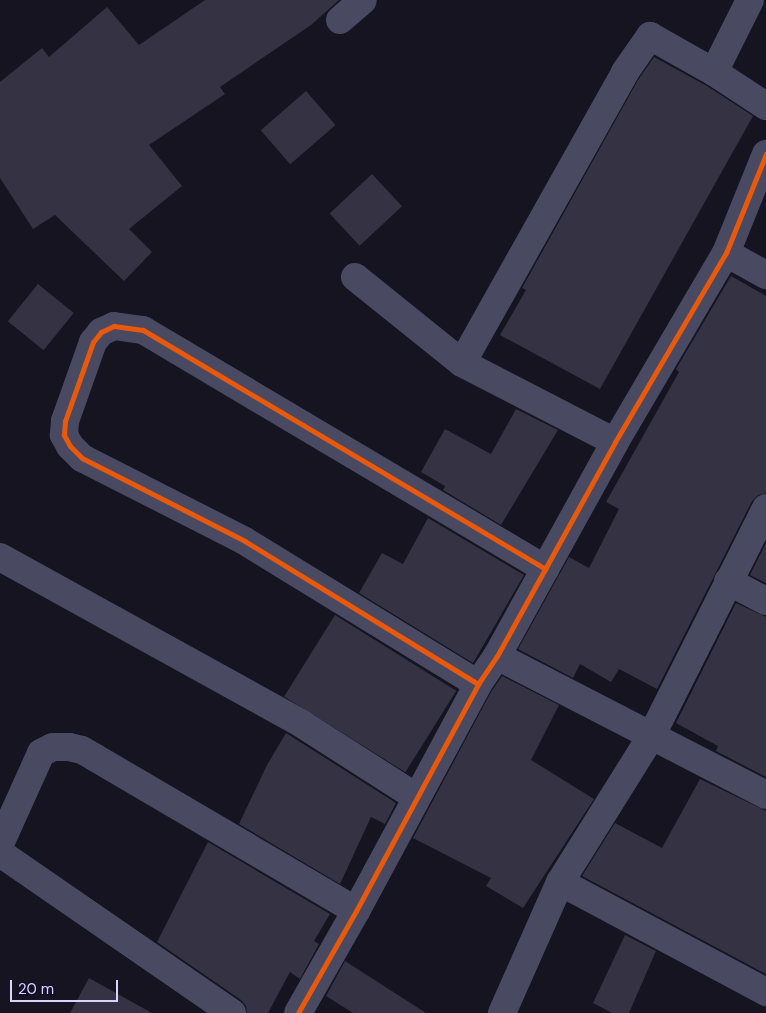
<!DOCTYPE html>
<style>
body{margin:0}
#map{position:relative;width:766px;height:1013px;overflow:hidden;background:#161421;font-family:"DM Sans",sans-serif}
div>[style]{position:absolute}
.building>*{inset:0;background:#343243;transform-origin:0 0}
.minor>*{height:28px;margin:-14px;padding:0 14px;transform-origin:14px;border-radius:14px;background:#4a4962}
.cycleway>*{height:5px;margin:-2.5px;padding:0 2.5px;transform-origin:2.5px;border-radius:2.5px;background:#e8590c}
span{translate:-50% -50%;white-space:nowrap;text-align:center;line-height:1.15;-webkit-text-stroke:5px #130f26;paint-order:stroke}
.scale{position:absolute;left:10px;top:980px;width:108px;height:22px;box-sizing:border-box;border:2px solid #d9d4ff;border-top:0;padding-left:6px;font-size:15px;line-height:18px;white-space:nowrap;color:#d9d4ff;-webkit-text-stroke:4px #130f26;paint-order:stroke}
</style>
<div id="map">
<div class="building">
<div style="clip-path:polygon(205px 0,339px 0,311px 25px,220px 87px,225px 94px,149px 145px,182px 186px,129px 229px,152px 252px,124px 281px,55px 215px,33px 229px,0 178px,0 82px,42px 48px,49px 57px,107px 7px,139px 45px)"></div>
<div style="clip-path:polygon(654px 57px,707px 86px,753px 116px,600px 389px,500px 335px,526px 290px,522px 288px,638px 80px)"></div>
<div style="left:306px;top:91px;width:45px;height:60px;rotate:49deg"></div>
<div style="left:372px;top:174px;width:44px;height:58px;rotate:47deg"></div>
<div style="clip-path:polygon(731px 276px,766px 296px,766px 493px,758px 495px,752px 501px,657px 689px,619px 669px,611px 682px,580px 664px,573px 678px,518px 649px,569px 557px,589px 568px,619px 509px,606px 502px,679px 372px,676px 369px)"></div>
<div style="left:38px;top:284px;width:46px;height:48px;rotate:39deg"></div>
<div style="clip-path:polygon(516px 409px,558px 430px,501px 525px,443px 490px,445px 486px,421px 472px,445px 429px,491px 454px)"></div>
<div style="clip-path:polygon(428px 518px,524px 575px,473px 663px,359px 593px,382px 553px,403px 564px)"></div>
<div style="clip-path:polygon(766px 543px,766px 583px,750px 575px)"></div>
<div style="clip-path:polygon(736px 603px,766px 617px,766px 777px,716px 751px,718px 746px,676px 723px)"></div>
<div style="left:335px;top:615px;width:143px;height:96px;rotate:32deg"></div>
<div style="clip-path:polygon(502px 676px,559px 705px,531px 760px,594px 799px,523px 908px,486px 886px,491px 878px,413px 838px,491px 692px)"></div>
<div style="clip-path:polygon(286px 733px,396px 803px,385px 824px,371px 817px,340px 884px,239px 824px,267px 765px)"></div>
<div style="clip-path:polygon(700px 779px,766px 811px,766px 974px,582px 876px,615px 823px,662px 848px)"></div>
<div style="clip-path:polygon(208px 842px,330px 914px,314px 941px,319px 944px,300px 979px,290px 972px,268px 1013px,247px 1013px,246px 1006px,241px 1000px,157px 942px)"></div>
<div style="clip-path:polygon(625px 935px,656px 951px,629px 1013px,612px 1013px,593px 1003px)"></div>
<div style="clip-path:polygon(345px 961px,426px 1013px,353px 1013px,326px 996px)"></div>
<div style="clip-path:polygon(89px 978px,152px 1013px,70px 1013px)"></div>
</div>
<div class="minor">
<div style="left:340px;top:20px;width:30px;rotate:-41deg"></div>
<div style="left:714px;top:72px;width:80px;rotate:-63.4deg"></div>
<div style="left:726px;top:253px;width:46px;rotate:28.8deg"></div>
<div style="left:355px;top:277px;width:137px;rotate:38.8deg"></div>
<div style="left:462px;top:363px;width:172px;rotate:27.3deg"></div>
<div style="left:462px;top:363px;width:334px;rotate:-60.7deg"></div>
<div style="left:625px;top:72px;width:44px;rotate:-55.2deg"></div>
<div style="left:650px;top:36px;width:73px;rotate:29.4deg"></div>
<div style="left:714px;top:72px;width:62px;rotate:33.2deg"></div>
<div style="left:766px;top:508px;width:254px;rotate:116.7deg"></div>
<div style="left:652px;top:735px;width:173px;rotate:122deg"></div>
<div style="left:560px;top:882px;width:234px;rotate:28.1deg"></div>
<div style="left:0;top:557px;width:345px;rotate:28.9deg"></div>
<div style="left:302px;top:724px;width:135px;rotate:32.6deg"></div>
<div style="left:728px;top:581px;width:43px;rotate:27.8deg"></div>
<div style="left:497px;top:656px;width:303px;rotate:27.3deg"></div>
<div style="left:478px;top:684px;width:273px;rotate:-148.5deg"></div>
<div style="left:245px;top:541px;width:183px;rotate:-153deg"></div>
<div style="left:82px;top:458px;width:17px;rotate:-135deg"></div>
<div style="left:70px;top:446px;width:13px;rotate:-119deg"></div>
<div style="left:64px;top:435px;width:14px;rotate:-86deg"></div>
<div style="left:65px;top:421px;width:84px;rotate:-70.5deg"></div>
<div style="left:93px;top:342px;width:13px;rotate:-51deg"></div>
<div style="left:101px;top:332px;width:14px;rotate:-25deg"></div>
<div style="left:114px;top:326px;width:29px;rotate:8deg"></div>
<div style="left:143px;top:330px;width:468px;rotate:30.7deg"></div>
<div style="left:0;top:844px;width:100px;rotate:-65.7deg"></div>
<div style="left:41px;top:753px;width:13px;rotate:-27deg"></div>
<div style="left:53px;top:747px;width:16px"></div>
<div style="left:69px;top:747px;width:13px;rotate:13deg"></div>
<div style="left:82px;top:750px;width:14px;rotate:30deg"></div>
<div style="left:94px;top:757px;width:304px;rotate:30.4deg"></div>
<div style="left:0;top:853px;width:282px;rotate:34.6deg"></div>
<div style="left:298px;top:1013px;width:117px;rotate:-60.4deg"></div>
<div style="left:356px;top:911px;width:258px;rotate:-61.7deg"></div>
<div style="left:478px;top:684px;width:34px;rotate:-56deg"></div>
<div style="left:497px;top:656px;width:244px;rotate:-61.1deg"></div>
<div style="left:615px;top:442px;width:219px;rotate:-59.6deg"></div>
<div style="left:726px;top:253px;width:107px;rotate:-68deg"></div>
<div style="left:502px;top:1013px;width:143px;rotate:-66.1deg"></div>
</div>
<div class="cycleway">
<div style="left:478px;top:684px;width:273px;rotate:-148.5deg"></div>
<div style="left:245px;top:541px;width:183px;rotate:-153deg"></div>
<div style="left:82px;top:458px;width:17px;rotate:-135deg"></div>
<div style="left:70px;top:446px;width:13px;rotate:-119deg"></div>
<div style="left:64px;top:435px;width:14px;rotate:-86deg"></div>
<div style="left:65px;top:421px;width:84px;rotate:-70.5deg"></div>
<div style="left:93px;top:342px;width:13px;rotate:-51deg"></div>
<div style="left:101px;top:332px;width:14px;rotate:-25deg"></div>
<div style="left:114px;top:326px;width:29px;rotate:8deg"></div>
<div style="left:143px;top:330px;width:468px;rotate:30.7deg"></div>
<div style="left:298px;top:1013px;width:117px;rotate:-60.4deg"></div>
<div style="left:356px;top:911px;width:258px;rotate:-61.7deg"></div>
<div style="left:478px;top:684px;width:34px;rotate:-56deg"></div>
<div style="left:497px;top:656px;width:244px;rotate:-61.1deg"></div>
<div style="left:615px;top:442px;width:219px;rotate:-59.6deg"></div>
<div style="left:726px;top:253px;width:107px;rotate:-68deg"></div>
</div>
<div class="scale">20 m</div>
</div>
